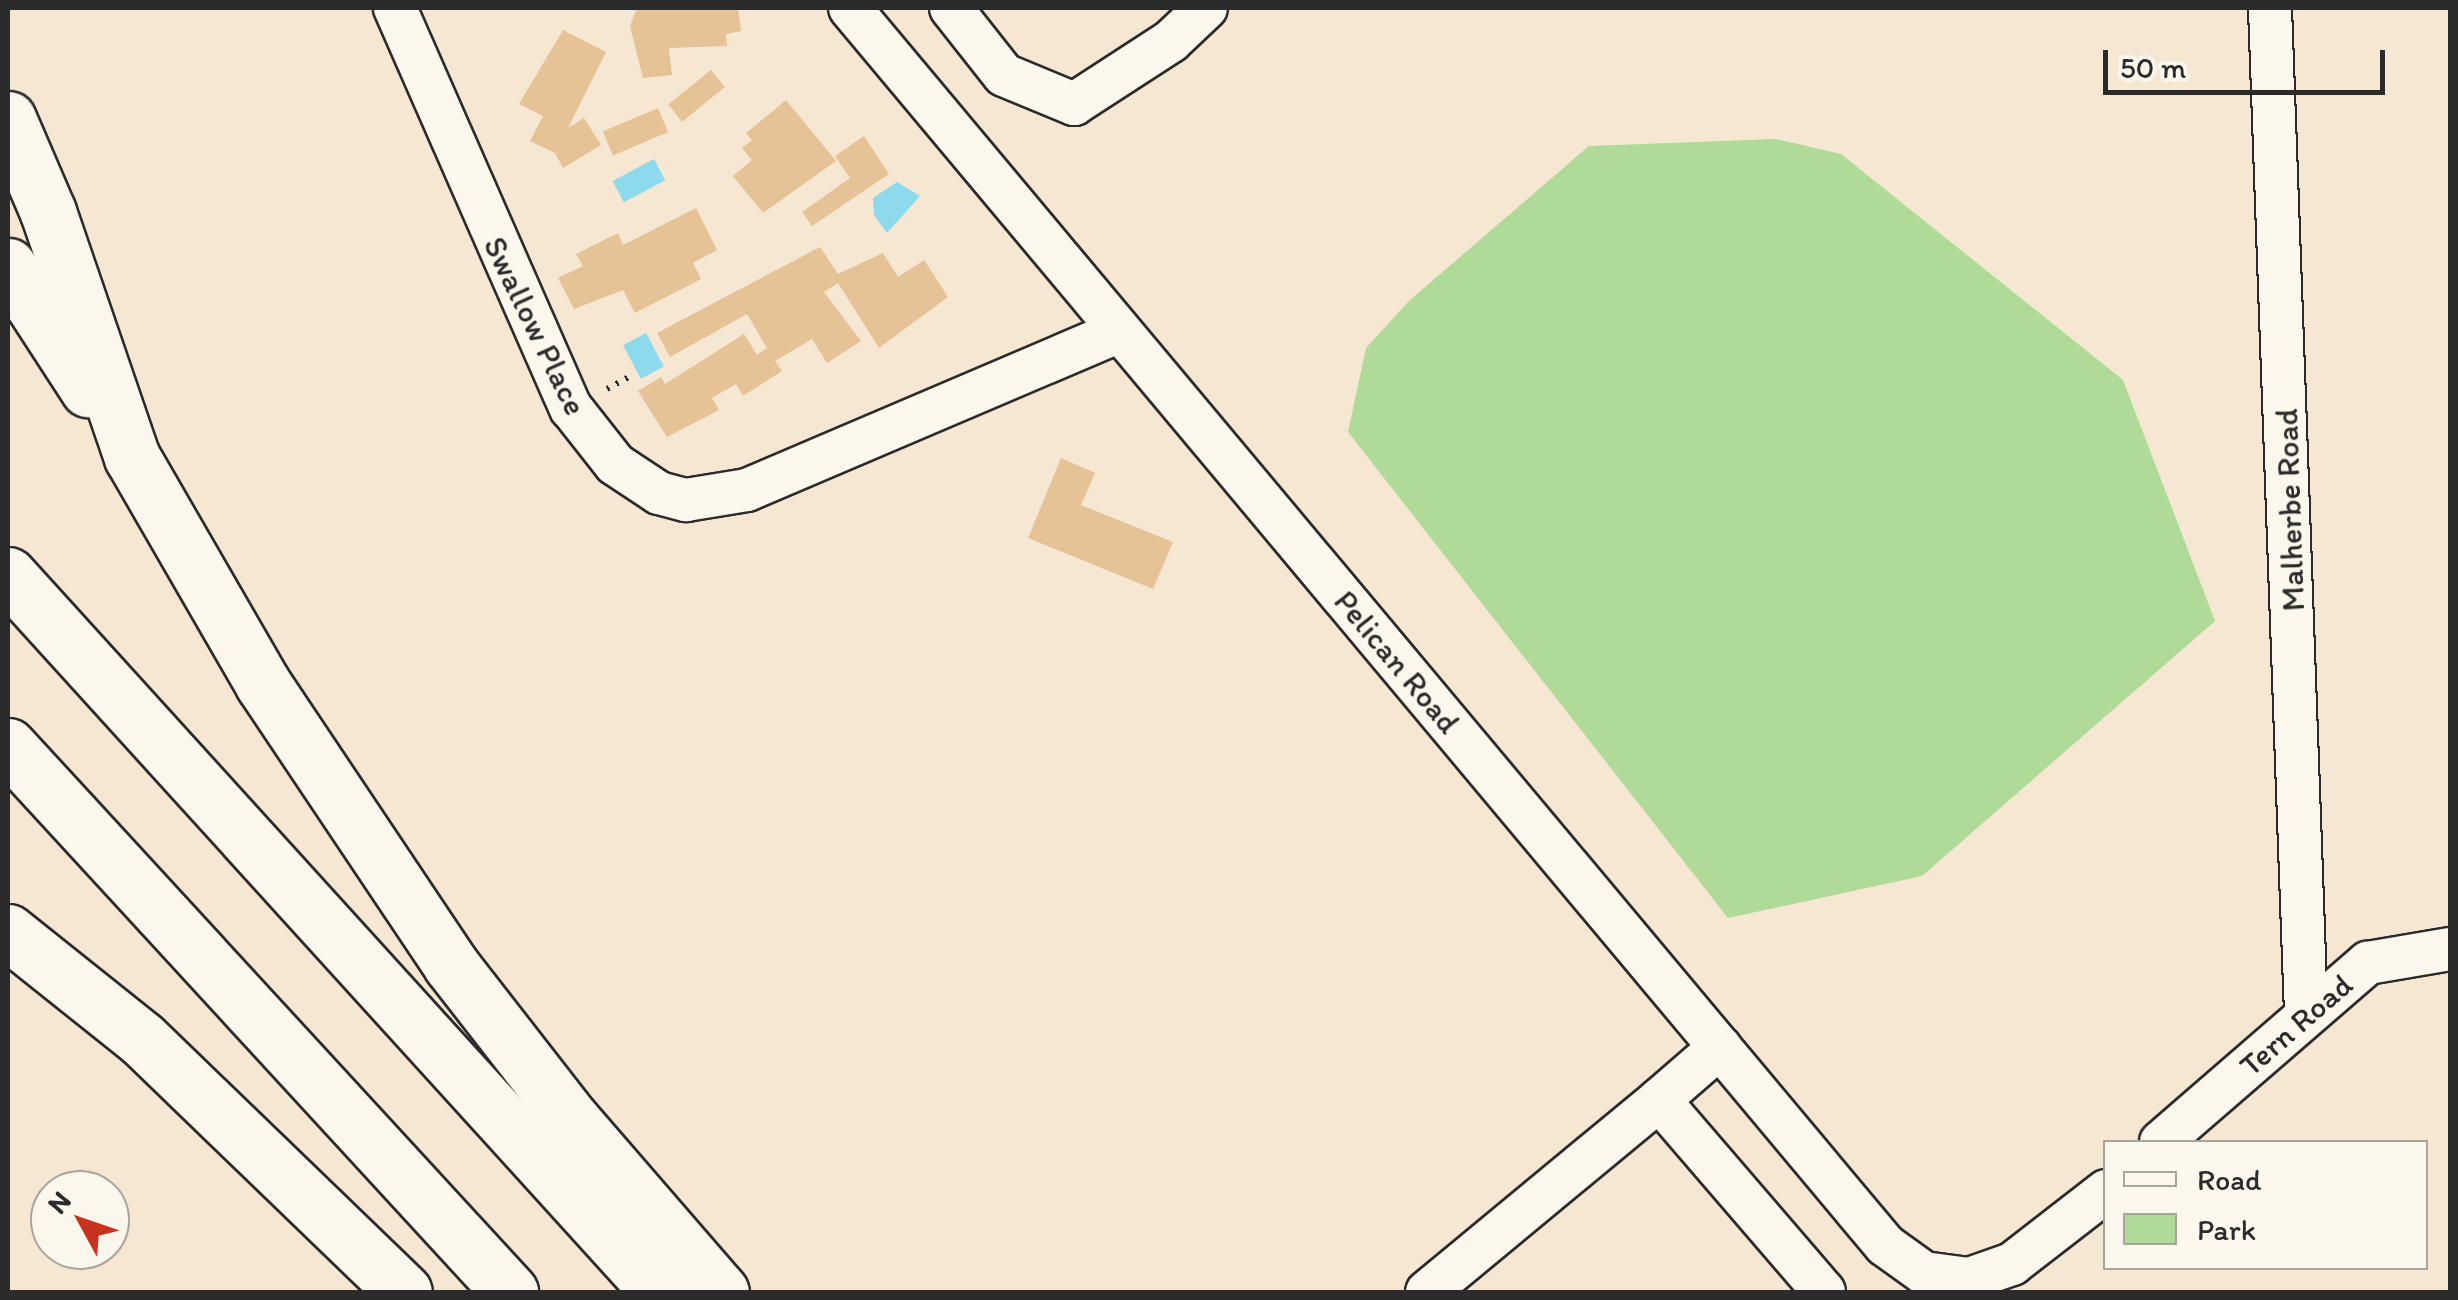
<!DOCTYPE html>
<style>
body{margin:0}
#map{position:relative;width:2458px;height:1300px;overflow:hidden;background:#f5e7d2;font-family:Itim,sans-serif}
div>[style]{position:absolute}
.green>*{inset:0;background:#afda98}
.water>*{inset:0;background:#8cdaeb;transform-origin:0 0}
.building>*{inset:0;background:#e6c297;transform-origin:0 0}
.path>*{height:6px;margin-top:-3px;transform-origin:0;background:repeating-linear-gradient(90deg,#2b2b2b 0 2.5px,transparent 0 10.5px)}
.roads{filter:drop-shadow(2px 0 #2b2b2b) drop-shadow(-2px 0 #2b2b2b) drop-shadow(0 2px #2b2b2b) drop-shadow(0 -2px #2b2b2b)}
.street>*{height:42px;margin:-21px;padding:0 21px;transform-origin:21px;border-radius:21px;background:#fbf7ec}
.highway>*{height:55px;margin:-27.5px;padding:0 27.5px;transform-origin:27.5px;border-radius:27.5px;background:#fbf7ec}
span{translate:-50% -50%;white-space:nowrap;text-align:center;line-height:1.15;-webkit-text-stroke:8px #fbf7ec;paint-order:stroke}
.street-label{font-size:32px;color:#2b2b2b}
.frame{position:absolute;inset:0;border:10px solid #2b2b2b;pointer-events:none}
.legend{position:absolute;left:2103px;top:1140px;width:325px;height:130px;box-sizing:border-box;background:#fbf7ec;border:2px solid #a8a59f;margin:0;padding:12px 18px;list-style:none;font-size:30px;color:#2b2b2b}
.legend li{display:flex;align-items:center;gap:20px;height:50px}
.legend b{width:50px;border:2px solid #a8a59f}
.north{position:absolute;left:30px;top:1170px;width:100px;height:100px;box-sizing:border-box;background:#fbf7ec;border:2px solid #a8a59f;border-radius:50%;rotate:310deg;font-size:28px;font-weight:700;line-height:40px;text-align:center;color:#2b2b2b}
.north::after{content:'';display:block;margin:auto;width:35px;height:45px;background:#c8321e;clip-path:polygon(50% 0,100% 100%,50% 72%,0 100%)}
.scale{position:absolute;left:2103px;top:50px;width:282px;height:45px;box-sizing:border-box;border:5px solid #2b2b2b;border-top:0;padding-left:12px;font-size:30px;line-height:35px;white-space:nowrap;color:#2b2b2b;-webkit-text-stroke:8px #fbf7ec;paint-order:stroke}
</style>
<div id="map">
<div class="green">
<div style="clip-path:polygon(1776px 139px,1841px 154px,2123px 380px,2215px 621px,1922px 876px,1728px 918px,1348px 432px,1366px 348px,1410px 300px,1589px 146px)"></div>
</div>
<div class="water">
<div style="left:654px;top:159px;width:24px;height:47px;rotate:62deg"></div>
<div style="clip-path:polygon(897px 182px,920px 196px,887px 233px,874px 215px,873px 198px)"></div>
<div style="left:646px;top:333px;width:38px;height:26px;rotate:62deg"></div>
</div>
<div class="building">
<div style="clip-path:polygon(637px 8px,738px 8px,741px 31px,726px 34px,727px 46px,669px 48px,672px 75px,643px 78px,630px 26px)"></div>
<div style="clip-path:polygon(563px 30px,606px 52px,568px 128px,584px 118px,601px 145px,563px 168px,555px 153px,530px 141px,543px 116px,519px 104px)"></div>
<div style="left:711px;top:70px;width:22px;height:55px;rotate:51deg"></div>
<div style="clip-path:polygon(786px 100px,836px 161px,763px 213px,733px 176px,752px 160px,742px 148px,752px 140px,746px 133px)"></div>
<div style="left:658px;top:108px;width:26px;height:60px;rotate:67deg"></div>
<div style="clip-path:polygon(864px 136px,889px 174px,812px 226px,802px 212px,850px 178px,835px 156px)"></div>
<div style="clip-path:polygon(696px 208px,717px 250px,693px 263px,701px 279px,635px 313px,623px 290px,574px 309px,558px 278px,583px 266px,576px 254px,618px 233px,623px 245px)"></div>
<div style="clip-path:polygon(820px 247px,838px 274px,883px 253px,898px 277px,924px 260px,948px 297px,879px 348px,838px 283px,824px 292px,861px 341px,827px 363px,812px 339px,775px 361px,782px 371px,743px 396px,736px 384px,712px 398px,719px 410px,667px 437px,638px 391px,661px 377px,665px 384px,744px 334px,757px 355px,767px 348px,747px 314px,670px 357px,657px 333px)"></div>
<div style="clip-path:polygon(1061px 458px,1095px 473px,1081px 505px,1173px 542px,1153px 589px,1028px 538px)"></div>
</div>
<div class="path">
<div style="left:607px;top:389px;width:25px;rotate:-29deg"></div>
</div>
<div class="roads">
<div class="street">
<div style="left:395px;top:8px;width:437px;rotate:66.3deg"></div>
<div style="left:571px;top:408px;width:71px;rotate:51.8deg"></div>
<div style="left:615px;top:464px;width:53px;rotate:33.4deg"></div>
<div style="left:659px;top:493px;width:28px;rotate:15deg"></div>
<div style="left:686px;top:500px;width:62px;rotate:-9.3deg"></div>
<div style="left:747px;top:490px;width:405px;rotate:-23.1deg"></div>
<div style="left:850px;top:8px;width:1613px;rotate:50.08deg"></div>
<div style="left:1885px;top:1245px;width:48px;rotate:35.7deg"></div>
<div style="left:1924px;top:1273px;width:45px;rotate:7.6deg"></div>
<div style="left:1969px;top:1279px;width:46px;rotate:-19.2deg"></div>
<div style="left:2012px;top:1264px;width:119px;rotate:-37.8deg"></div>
<div style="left:951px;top:8px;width:85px;rotate:51.7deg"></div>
<div style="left:1004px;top:75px;width:76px;rotate:22.5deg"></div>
<div style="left:1074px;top:104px;width:116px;rotate:-33deg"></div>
<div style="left:1171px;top:41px;width:48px;rotate:-43.3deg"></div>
<div style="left:2270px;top:8px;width:1006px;rotate:87.95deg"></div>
<div style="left:1720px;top:1047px;width:81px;rotate:139deg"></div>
<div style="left:1659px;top:1100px;width:253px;rotate:49.3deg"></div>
<div style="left:2161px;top:1142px;width:274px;rotate:-40.9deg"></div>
<div style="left:2368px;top:963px;width:83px;rotate:-9.7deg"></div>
<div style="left:1427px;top:1292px;width:301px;rotate:-39.6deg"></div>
</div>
<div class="highway">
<div style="left:8px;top:119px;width:101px;rotate:66.7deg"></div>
<div style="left:48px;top:212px;width:259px;rotate:71.1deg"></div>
<div style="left:132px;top:457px;width:262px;rotate:60deg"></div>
<div style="left:263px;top:684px;width:338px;rotate:56.2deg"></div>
<div style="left:451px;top:965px;width:195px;rotate:52.1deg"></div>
<div style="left:571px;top:1119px;width:229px;rotate:49.1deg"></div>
<div style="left:8px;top:266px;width:147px;rotate:57deg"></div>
<div style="left:8px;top:575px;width:968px;rotate:47.76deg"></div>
<div style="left:8px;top:746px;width:742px;rotate:47.4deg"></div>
<div style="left:8px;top:932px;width:171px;rotate:38.6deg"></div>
<div style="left:142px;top:1039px;width:364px;rotate:44deg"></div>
</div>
</div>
<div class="street-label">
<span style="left:535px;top:326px;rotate:64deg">Swallow Place</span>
<span style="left:2290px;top:510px;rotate:-92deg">Malherbe Road</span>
<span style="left:1397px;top:662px;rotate:50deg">Pelican Road</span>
<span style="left:2296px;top:1025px;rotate:-41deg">Tern Road</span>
</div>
<div class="frame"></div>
<ul class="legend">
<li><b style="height:12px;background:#fbf7ec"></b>Road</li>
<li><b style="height:28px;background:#afda98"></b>Park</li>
</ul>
<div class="north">N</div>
<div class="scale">50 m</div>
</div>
